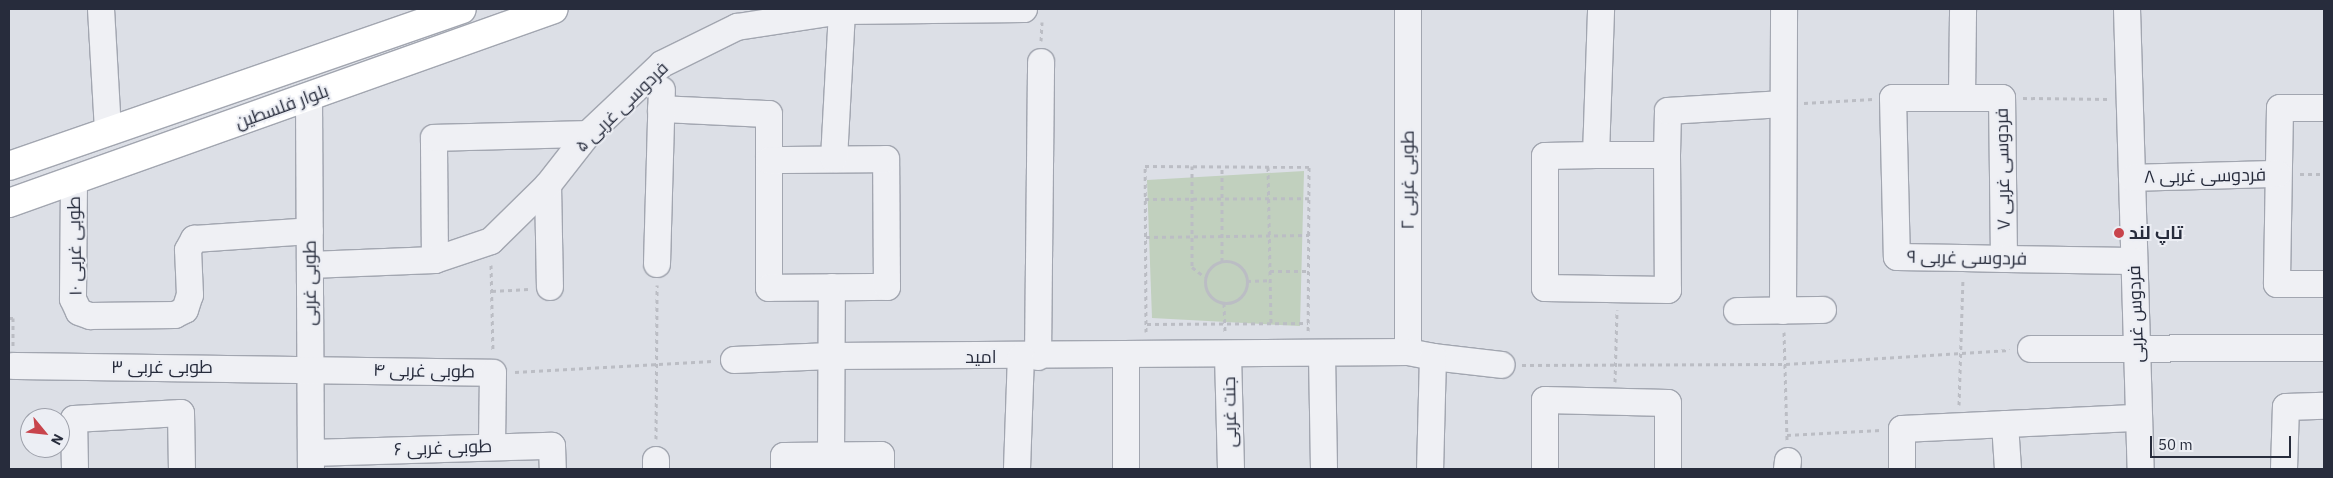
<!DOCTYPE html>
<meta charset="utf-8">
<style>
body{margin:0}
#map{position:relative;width:2333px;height:478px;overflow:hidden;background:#dcdfe6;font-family:"IBM Plex Sans",Cairo,sans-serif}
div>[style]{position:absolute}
.green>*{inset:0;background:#c1d0be}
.path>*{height:3px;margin-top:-1.5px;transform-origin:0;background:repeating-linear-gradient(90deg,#bbbdc4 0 4px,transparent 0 8px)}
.path>.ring{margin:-1.5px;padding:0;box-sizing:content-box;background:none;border:3px solid #bbbdc4;border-radius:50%}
.roads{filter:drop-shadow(1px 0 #a2a6b0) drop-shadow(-1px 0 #a2a6b0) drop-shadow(0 1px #a2a6b0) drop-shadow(0 -1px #a2a6b0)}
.minor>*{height:26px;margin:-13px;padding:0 13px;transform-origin:13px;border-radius:13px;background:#eff0f4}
.major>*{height:28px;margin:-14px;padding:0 14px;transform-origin:14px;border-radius:14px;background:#fff}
.dots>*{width:14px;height:14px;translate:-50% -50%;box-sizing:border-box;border:2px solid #eceef4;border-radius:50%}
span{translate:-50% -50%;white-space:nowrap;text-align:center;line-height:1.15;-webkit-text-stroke:4px #eceef4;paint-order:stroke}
.street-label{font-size:18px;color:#272c3c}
.poi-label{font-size:18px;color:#272c3c;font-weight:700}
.left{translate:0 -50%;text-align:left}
.frame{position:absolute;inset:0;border:10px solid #272c3c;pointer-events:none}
.north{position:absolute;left:20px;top:408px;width:50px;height:50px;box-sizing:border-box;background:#eceef4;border:1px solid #9da0aa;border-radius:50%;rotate:118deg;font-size:14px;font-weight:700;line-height:20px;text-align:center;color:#272c3c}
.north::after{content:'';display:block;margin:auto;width:18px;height:22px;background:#c8444c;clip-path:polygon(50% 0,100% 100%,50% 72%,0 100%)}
.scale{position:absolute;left:2150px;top:436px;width:141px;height:22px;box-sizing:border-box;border:2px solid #272c3c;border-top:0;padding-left:6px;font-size:15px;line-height:18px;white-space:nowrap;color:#272c3c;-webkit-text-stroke:4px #eceef4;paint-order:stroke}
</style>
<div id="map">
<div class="green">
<div style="clip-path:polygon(1304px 171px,1300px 326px,1152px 318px,1147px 180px)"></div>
</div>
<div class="path">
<div style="left:1041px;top:41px;width:19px;rotate:-87deg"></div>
<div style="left:2023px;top:98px;width:86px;rotate:0.7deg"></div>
<div style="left:1804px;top:103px;width:69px;rotate:-3.3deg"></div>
<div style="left:1192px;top:166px;width:101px;rotate:90deg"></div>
<div style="left:1192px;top:267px;width:16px;rotate:38deg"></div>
<div style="left:1268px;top:167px;width:156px;rotate:88.9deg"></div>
<div style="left:2300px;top:174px;width:24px"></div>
<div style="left:1145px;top:199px;width:164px;rotate:-0.3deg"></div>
<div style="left:1146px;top:237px;width:163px;rotate:-0.7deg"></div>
<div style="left:1222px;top:261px;width:94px;rotate:-90deg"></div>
<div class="ring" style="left:1205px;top:261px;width:39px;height:39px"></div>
<div style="left:491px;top:265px;width:86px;rotate:88.7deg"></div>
<div style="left:1270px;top:271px;width:39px"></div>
<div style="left:1247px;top:281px;width:23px;rotate:-2deg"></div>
<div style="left:492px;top:291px;width:36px;rotate:-3deg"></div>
<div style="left:1224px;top:303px;width:29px;rotate:88deg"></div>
<div style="left:9px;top:318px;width:4px"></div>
<div style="left:13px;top:318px;width:28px;rotate:90deg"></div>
<div style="left:1147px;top:324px;width:161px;rotate:-0.4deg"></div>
<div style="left:1146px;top:332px;width:166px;rotate:-90.3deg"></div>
<div style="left:1145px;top:166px;width:164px;rotate:0.3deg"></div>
<div style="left:1309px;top:167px;width:164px;rotate:90.3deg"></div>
<div style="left:1784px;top:332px;width:108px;rotate:88.4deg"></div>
<div style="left:1522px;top:365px;width:264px;rotate:-0.2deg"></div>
<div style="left:1786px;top:364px;width:224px;rotate:-3.6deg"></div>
<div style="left:515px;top:372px;width:198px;rotate:-3.2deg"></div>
<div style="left:1615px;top:382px;width:72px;rotate:-88.4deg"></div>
<div style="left:1959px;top:405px;width:126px;rotate:-88.2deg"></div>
<div style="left:1787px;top:435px;width:94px;rotate:-3deg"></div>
<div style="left:656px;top:439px;width:154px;rotate:-89.6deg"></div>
</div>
<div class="roads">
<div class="minor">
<div style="left:101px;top:9px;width:121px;rotate:86.7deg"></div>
<div style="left:1408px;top:9px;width:343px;rotate:90deg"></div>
<div style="left:2127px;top:9px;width:460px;rotate:88.3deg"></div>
<div style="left:1962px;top:96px;width:87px;rotate:-89.3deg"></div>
<div style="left:309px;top:98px;width:371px;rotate:89.7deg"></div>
<div style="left:2324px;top:108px;width:44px;rotate:180deg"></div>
<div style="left:2280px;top:108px;width:176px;rotate:91deg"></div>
<div style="left:2277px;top:284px;width:47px"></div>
<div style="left:661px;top:109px;width:108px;rotate:2.7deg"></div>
<div style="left:769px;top:114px;width:174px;rotate:90deg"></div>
<div style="left:769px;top:288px;width:118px;rotate:-0.5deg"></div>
<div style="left:887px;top:287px;width:128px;rotate:-90.4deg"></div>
<div style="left:886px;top:159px;width:117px;rotate:179.5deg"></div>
<div style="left:1596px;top:155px;width:71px"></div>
<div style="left:1667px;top:155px;width:135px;rotate:89.6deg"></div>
<div style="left:1668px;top:290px;width:123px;rotate:-179.1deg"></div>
<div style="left:1545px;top:288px;width:132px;rotate:-90deg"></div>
<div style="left:1545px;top:156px;width:51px;rotate:-1.1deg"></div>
<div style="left:1596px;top:155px;width:146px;rotate:-88deg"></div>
<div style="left:1667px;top:155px;width:44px;rotate:-88.7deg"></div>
<div style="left:1668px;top:111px;width:115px;rotate:-3.5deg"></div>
<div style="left:834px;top:159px;width:148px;rotate:-86.9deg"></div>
<div style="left:2132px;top:178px;width:146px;rotate:-1.6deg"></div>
<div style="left:74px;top:181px;width:118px;rotate:90.5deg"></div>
<div style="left:73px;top:299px;width:14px;rotate:65deg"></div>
<div style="left:79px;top:312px;width:12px;rotate:20deg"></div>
<div style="left:90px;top:316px;width:85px;rotate:-0.7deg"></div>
<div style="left:175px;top:315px;width:11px;rotate:-27deg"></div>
<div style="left:185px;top:310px;width:16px;rotate:-72deg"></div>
<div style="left:190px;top:295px;width:45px;rotate:-92.5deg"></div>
<div style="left:188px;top:250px;width:13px;rotate:-61deg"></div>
<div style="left:194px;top:239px;width:116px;rotate:-3.9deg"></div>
<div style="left:548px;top:185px;width:102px;rotate:88.9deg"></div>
<div style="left:2004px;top:259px;width:161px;rotate:-90.7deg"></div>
<div style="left:2002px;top:98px;width:109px;rotate:180deg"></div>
<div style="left:1893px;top:98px;width:159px;rotate:88.6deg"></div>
<div style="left:1897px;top:257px;width:66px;rotate:0.9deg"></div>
<div style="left:1963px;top:258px;width:41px;rotate:1.4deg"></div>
<div style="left:2004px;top:259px;width:130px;rotate:0.9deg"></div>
<div style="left:435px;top:260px;width:122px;rotate:-90.5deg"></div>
<div style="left:434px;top:138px;width:154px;rotate:-1.5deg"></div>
<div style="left:657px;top:264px;width:174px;rotate:-88.4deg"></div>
<div style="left:310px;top:265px;width:125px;rotate:-2.3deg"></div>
<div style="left:435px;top:260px;width:59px;rotate:-18.7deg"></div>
<div style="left:491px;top:241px;width:80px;rotate:-44.5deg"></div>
<div style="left:548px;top:185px;width:65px;rotate:-51.9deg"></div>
<div style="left:588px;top:134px;width:102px;rotate:-43.4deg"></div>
<div style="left:662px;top:64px;width:84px;rotate:-26.3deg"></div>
<div style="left:737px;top:27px;width:106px;rotate:-8.7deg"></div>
<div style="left:842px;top:11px;width:182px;rotate:-0.6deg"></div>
<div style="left:1737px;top:311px;width:86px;rotate:-0.7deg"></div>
<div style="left:1783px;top:311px;width:302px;rotate:-89.8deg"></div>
<div style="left:2031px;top:349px;width:293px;rotate:-0.2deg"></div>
<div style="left:1322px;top:354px;width:115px;rotate:89deg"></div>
<div style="left:1228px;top:355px;width:114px;rotate:88.5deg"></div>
<div style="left:1126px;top:356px;width:113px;rotate:90deg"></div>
<div style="left:1038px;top:357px;width:295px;rotate:-89.4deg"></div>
<div style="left:1433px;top:357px;width:69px;rotate:6.6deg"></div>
<div style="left:734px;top:360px;width:97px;rotate:-2.4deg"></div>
<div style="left:831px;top:356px;width:577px;rotate:-0.4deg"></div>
<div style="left:1408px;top:352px;width:25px;rotate:11deg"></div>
<div style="left:1433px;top:357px;width:112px;rotate:91.5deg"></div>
<div style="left:13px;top:366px;width:480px;rotate:0.8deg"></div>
<div style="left:493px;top:373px;width:73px;rotate:90.8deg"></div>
<div style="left:2005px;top:424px;width:45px;rotate:86.2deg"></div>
<div style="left:311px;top:453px;width:241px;rotate:-1.7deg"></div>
<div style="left:552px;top:446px;width:23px;rotate:88deg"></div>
<div style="left:831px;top:456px;width:169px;rotate:-89.7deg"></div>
<div style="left:656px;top:460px;width:9px;rotate:90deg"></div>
<div style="left:75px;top:469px;width:50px;rotate:-91.1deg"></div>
<div style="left:74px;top:419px;width:107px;rotate:-3.2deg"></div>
<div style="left:181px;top:413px;width:56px;rotate:89deg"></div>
<div style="left:784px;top:469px;width:13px;rotate:-90deg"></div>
<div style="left:784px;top:456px;width:97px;rotate:-0.6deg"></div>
<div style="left:881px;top:455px;width:14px;rotate:90deg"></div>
<div style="left:1017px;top:469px;width:112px;rotate:-88deg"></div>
<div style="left:1545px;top:469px;width:69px;rotate:-90deg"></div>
<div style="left:1545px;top:400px;width:123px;rotate:1.4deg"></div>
<div style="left:1668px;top:403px;width:66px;rotate:90deg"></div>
<div style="left:1787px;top:469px;width:8px;rotate:-83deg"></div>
<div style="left:1902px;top:469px;width:40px;rotate:-90deg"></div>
<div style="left:1902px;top:429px;width:237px;rotate:-2.7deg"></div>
<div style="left:2284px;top:469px;width:62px;rotate:-88.2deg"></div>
<div style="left:2286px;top:407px;width:38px;rotate:-2deg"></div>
</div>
<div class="major">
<div style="left:9px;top:166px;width:479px;rotate:-19.1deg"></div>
<div style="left:9px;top:203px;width:578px;rotate:-19.59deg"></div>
</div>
</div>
<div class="dots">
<div style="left:2119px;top:233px;background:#c8444c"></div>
</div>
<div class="street-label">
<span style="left:282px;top:107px;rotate:-20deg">بلوار فلسطین</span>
<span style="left:622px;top:107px;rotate:-44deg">فردوسی غربی ۵</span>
<span style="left:2003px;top:169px;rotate:-91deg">فردوسی غربی ۷</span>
<span style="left:2205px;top:176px;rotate:-1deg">فردوسی غربی ۸</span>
<span style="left:1408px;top:180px;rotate:-90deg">طوبی غربی ۲</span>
<span style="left:75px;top:246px;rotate:-91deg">طوبی غربی ۱۰</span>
<span style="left:1967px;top:258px;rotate:1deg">فردوسی غربی ۹</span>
<span style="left:310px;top:283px;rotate:-90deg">طوبی غربی</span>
<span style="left:2136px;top:314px;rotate:-92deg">فردوس غربی</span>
<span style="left:981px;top:357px">امید</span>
<span style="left:162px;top:367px">طوبی غربی ۳</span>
<span style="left:424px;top:371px;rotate:1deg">طوبی غربی ۴</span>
<span style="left:1230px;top:412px;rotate:-91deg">جنت غربی</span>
<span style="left:443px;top:448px;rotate:-2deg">طوبی غربی ۶</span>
</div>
<div class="poi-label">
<span class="left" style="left:2129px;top:233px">تاپ لند</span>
</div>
<div class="frame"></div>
<div class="north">N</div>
<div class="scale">50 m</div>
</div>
